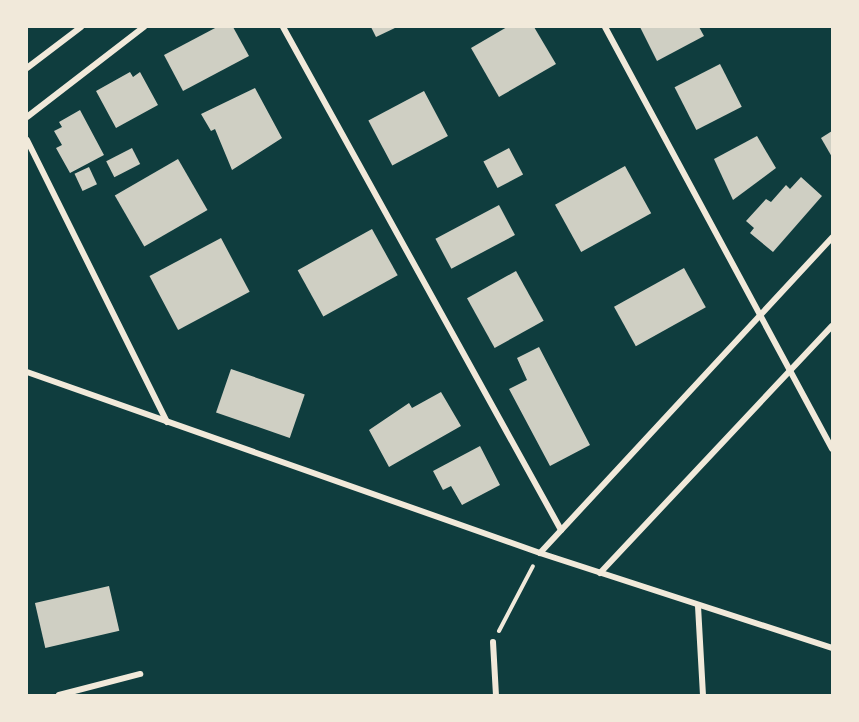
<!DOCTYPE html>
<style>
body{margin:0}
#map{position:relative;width:859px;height:722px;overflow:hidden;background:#0f3d3e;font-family:"Fira Sans",sans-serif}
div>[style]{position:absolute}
.building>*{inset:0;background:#cfcfc3;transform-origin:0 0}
.path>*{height:4px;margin:-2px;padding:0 2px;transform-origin:2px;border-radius:2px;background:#f1e9da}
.minor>*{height:6px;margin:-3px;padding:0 3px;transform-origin:3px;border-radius:3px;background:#f1e9da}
span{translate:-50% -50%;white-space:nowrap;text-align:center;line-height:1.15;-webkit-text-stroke:5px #f1e9da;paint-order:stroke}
.frame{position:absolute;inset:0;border:28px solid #f1e9da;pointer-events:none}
</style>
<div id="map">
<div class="building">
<div style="clip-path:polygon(217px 27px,233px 27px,249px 56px,183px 91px,164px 55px)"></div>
<div style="clip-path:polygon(371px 27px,397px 27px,376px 37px)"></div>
<div style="clip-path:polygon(507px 27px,534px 27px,556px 64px,499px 97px,471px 48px)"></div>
<div style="clip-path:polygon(640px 27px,699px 27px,704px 36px,657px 61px)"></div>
<div style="left:720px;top:64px;width:48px;height:51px;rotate:63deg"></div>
<div style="clip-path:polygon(130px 72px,133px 77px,140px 72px,158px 105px,116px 128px,96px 91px)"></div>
<div style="clip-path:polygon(255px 88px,282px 138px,232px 170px,215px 129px,211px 131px,201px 114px)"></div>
<div style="left:424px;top:91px;width:51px;height:63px;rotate:62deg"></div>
<div style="clip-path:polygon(80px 110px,104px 155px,70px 173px,56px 148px,62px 145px,54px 131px,62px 127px,59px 122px)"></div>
<div style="clip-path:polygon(832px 131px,832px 157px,821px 138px)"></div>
<div style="clip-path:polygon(757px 136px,776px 168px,733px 200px,714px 159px)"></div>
<div style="left:132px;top:148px;width:18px;height:29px;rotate:63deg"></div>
<div style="left:509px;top:148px;width:30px;height:29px;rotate:62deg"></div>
<div style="left:178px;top:159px;width:59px;height:73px;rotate:60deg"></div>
<div style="left:625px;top:166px;width:54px;height:80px;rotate:61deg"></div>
<div style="left:89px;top:167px;width:19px;height:16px;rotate:65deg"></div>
<div style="clip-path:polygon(801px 177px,822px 196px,773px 252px,750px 233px,754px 228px,746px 221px,766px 199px,771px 202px,786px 185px,790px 189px)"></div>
<div style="left:499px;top:205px;width:34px;height:72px;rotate:62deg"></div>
<div style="left:372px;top:229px;width:53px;height:85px;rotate:61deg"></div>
<div style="left:221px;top:238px;width:61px;height:81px;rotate:62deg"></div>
<div style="left:684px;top:268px;width:45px;height:80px;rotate:61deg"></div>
<div style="left:516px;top:271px;width:57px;height:56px;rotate:61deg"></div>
<div style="clip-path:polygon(539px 347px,590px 445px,550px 466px,509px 389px,527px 380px,517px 358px)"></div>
<div style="left:231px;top:369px;width:78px;height:46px;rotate:19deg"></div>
<div style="clip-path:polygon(441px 392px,461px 426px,389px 467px,369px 430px,409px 403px,412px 408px)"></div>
<div style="clip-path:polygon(480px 446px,500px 485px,462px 505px,451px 486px,443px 490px,433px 471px)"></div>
<div style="left:109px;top:586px;width:46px;height:76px;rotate:77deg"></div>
</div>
<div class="path">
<div style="left:499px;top:631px;width:73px;rotate:-62.4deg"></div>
</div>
<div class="minor">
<div style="left:283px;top:27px;width:575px;rotate:61.07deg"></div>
<div style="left:605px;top:27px;width:479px;rotate:61.7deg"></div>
<div style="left:27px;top:68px;width:68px;rotate:-37.2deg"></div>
<div style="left:27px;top:117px;width:148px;rotate:-37.6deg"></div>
<div style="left:27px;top:140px;width:315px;rotate:63.6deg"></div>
<div style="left:27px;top:372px;width:544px;rotate:19.43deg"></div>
<div style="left:540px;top:553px;width:307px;rotate:18deg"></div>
<div style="left:540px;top:553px;width:430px;rotate:-47.2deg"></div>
<div style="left:600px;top:573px;width:339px;rotate:-46.8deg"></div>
<div style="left:698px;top:606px;width:89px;rotate:86.8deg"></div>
<div style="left:493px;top:642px;width:53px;rotate:86.8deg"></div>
<div style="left:59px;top:695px;width:84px;rotate:-14.5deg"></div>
</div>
<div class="frame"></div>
</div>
